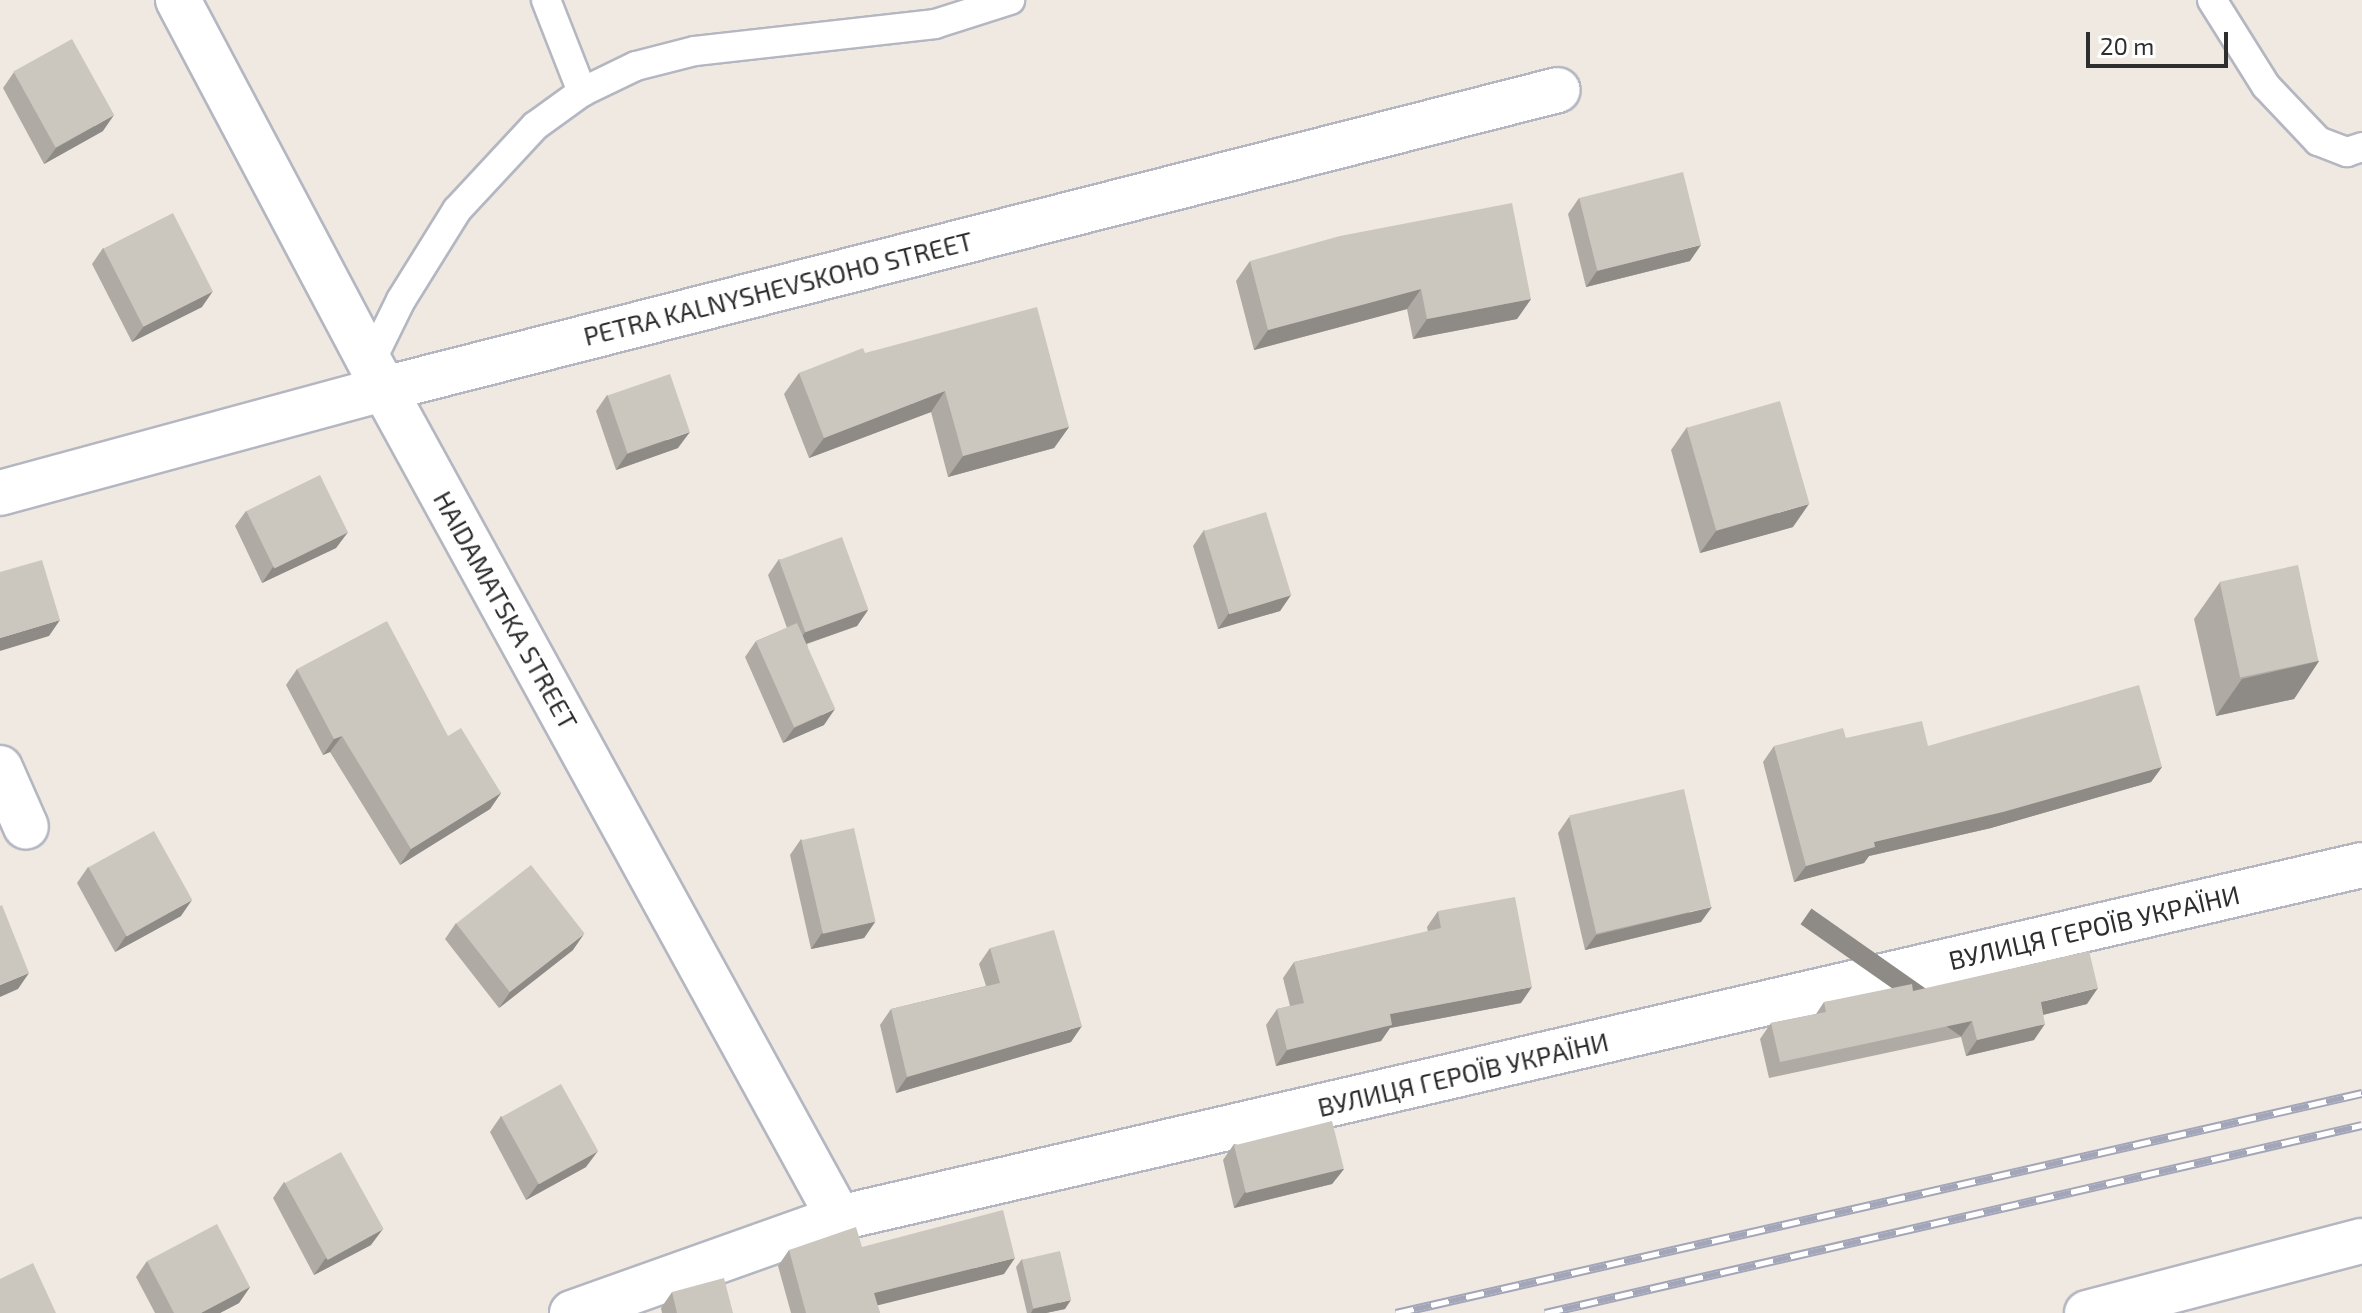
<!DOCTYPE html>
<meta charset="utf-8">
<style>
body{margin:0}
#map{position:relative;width:2362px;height:1313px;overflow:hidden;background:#efe9e1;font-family:"Exo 2",sans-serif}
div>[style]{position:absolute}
.roads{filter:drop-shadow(2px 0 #b4b7c1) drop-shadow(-2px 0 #b4b7c1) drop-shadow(0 2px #b4b7c1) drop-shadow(0 -2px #b4b7c1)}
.lane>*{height:28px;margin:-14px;padding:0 14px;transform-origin:14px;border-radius:14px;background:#fff}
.street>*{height:44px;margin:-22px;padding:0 22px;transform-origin:22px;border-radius:22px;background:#fff}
.secondary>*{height:44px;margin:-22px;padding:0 22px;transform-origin:22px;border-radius:22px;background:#fff}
.rail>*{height:9px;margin-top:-4.5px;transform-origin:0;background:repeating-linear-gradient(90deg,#fff 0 18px,#a3a6b8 0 36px);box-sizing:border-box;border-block:2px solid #a3a6b8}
.wall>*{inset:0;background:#afaba4}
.shaded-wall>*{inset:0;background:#8e8b86;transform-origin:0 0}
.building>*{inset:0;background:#cbc7bf;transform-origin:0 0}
span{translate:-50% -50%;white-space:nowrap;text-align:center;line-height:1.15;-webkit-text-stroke:6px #fff;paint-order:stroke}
.street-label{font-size:26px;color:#2e2e2e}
.scale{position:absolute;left:2086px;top:32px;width:142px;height:36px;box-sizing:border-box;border:4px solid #2e2e2e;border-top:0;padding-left:10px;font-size:24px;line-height:28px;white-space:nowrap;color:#2e2e2e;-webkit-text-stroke:6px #fff;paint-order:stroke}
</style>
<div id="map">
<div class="roads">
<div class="lane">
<div style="left:546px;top:0;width:99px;rotate:68.6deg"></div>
<div style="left:2212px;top:0;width:102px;rotate:57.9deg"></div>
<div style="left:2266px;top:86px;width:76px;rotate:46.6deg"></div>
<div style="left:2318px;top:141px;width:31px;rotate:21deg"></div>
<div style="left:2347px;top:152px;width:16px;rotate:-18deg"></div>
<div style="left:370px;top:363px;width:70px;rotate:-63.8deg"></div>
<div style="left:401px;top:300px;width:106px;rotate:-58.1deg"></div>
<div style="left:457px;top:210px;width:115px;rotate:-47.1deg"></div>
<div style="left:535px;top:126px;width:58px;rotate:-35.9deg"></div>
<div style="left:582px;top:92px;width:60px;rotate:-25.7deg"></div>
<div style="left:636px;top:66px;width:61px;rotate:-14.3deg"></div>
<div style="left:695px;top:51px;width:242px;rotate:-6.4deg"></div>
<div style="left:935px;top:24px;width:79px;rotate:-17.7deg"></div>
</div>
<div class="street">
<div style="left:178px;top:0;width:440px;rotate:62.1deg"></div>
<div style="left:384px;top:389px;width:946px;rotate:61.24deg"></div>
<div style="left:0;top:493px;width:398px;rotate:-15.2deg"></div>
<div style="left:384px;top:389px;width:1211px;rotate:-14.29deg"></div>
<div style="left:0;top:768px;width:64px;rotate:66.2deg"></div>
</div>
<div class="secondary">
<div style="left:572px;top:1313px;width:283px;rotate:-19.6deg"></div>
<div style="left:839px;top:1218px;width:1563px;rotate:-13.05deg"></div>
<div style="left:2087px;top:1313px;width:284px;rotate:-14.7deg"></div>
</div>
</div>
<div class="rail">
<div style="left:1396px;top:1313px;width:991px;rotate:-12.83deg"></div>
<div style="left:1545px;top:1313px;width:838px;rotate:-12.96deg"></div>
</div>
<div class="wall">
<div style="clip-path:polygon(14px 72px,103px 131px,44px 164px,3px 88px)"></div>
<div style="clip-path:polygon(1579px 198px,1690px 261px,1586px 287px,1568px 214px)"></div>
<div style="clip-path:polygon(103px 248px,202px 307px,132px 342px,92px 264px)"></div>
<div style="clip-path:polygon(1250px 261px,1531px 299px,1517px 319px,1413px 339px,1407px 309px,1254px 350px,1236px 281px)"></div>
<div style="clip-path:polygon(865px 353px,1069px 427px,1054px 448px,948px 477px,931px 412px,809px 458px,784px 394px,799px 373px)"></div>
<div style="clip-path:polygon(607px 395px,678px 448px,616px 470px,596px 411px)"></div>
<div style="clip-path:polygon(1687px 427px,1793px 527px,1700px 553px,1671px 450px)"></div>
<div style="clip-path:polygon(246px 511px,348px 532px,336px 548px,262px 583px,235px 526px)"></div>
<div style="clip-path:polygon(1204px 530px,1291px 595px,1280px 611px,1218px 629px,1193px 546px)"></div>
<div style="clip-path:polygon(779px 559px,868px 610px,857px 626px,807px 644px,824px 725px,783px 743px,745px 657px,756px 641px,787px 628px,768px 575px)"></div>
<div style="clip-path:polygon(2220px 582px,2319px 661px,2294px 699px,2216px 716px,2194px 619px)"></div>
<div style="clip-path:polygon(297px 669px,448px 736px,501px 793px,490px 809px,400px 865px,330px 752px,323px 755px,286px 685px)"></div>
<div style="clip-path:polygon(1846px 738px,1928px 746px,2162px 767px,2151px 782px,1991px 828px,1869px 856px,1864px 863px,1794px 882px,1763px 762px,1774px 746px)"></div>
<div style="clip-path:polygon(1569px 817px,1701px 922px,1585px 950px,1558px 833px)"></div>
<div style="clip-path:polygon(801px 839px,875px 922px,864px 938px,811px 949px,790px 855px)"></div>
<div style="clip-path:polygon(88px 867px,181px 916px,115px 952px,77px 883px)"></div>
<div style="clip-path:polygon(1438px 911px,1521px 1003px,1390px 1028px,1381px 1041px,1276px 1066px,1266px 1025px,1277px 1009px,1290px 1006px,1283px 978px,1294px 962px,1428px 932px,1427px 927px)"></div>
<div style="clip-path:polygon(456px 923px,573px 950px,499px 1008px,445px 939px)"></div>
<div style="clip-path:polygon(990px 948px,1071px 1042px,896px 1093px,880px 1025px,891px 1009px,986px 986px,979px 964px)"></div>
<div style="clip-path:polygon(1913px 991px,2087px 1004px,2043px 1015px,2034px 1040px,1966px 1056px,1961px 1037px,1769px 1078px,1760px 1039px,1771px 1023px,1816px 1014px,1824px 1002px)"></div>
<div style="clip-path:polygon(501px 1116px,586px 1167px,526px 1200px,490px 1132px)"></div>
<div style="clip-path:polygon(1234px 1144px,1344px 1169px,1332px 1184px,1234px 1208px,1223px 1160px)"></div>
<div style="clip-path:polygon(284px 1182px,371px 1245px,314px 1275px,273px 1198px)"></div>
<div style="clip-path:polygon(862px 1247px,1004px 1274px,877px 1305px,880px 1313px,791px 1313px,778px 1266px,789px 1250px)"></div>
<div style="clip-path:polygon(1022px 1259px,1065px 1309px,1046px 1313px,1027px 1313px,1016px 1267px)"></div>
<div style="clip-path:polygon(147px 1261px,250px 1287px,239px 1303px,220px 1313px,155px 1313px,136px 1277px)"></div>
<div style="clip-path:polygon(672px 1292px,733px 1313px,662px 1313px,661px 1308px)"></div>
</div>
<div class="shaded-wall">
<div style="clip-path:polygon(114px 115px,103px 131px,44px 164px,56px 148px)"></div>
<div style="clip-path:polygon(1701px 245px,1690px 261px,1586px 287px,1597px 271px)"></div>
<div style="clip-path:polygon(1421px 289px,1407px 309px,1254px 350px,1268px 330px)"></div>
<div style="clip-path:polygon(213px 291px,202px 307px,132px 342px,144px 326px)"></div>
<div style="clip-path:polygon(1531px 299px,1517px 319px,1413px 339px,1427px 319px)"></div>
<div style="clip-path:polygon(945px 391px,931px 412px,809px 458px,824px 438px)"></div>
<div style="clip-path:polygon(1069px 427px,1054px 448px,948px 477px,963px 456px)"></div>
<div style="clip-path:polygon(690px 432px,678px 448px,616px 470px,627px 454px)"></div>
<div style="clip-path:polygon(1809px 504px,1793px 527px,1700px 553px,1716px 531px)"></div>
<div style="clip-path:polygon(348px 532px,336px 548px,262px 583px,273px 567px)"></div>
<div style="clip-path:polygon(1291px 595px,1280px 611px,1218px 629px,1229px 613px)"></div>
<div style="clip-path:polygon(868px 610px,857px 626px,794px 648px,805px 632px)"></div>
<div style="clip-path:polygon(60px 620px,49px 636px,0 651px,0 638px)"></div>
<div style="clip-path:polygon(2319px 661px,2294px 699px,2216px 716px,2242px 679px)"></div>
<div style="clip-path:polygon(835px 709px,824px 725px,783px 743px,794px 728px)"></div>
<div style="clip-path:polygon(342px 736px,330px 752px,323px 755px,334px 739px)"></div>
<div style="clip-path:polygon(2162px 767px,2151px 782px,1991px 828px,1869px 856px,1864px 863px,1794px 882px,1806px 866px,1874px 842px)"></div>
<div style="clip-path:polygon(501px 793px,490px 809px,400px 865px,411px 849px)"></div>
<div style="clip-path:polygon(192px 900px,181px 916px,115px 952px,126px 936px)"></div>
<div style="clip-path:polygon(1712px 907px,1701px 922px,1585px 950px,1596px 935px)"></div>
<div style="clip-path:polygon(875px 922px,864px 938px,811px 949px,822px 933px)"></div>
<div style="clip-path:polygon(584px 934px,573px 950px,499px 1008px,510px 992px)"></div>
<div style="clip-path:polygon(29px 973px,18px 989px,0 997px,0 985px)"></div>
<div style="clip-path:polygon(1532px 987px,1521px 1003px,1390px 1028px,1381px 1041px,1276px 1066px,1287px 1050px,1390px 1014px)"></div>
<div style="clip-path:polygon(2098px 988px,2087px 1004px,2030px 1018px,2041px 1002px)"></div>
<div style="left:1972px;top:1021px;width:19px;height:196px;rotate:125deg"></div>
<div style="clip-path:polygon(2045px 1024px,2034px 1040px,1966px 1056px,1977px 1040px)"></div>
<div style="clip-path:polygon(1082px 1026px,1071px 1042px,896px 1093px,907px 1077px)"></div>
<div style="clip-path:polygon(598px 1151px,586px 1167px,526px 1200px,538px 1184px)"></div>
<div style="clip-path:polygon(1344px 1169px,1332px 1184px,1234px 1208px,1245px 1192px)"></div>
<div style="clip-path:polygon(383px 1229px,371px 1245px,314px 1275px,325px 1259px)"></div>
<div style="clip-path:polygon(1015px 1258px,1004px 1274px,863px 1309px,874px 1293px)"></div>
<div style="clip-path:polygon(250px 1287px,239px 1303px,220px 1313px,201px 1313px)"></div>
<div style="clip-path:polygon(1071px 1300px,1065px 1309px,1046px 1313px,1031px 1313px,1033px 1309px)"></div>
</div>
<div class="building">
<div style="left:72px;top:39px;width:87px;height:67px;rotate:61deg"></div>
<div style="left:1683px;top:172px;width:75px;height:107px;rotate:76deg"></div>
<div style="clip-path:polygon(1512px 203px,1531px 299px,1427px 319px,1421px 289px,1268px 330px,1250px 261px,1340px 236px)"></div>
<div style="left:173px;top:213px;width:88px;height:78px;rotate:63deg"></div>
<div style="clip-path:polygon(1037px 307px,1069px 427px,963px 456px,945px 391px,824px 438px,799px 373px,863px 348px,865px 353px)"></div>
<div style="left:670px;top:374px;width:61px;height:66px;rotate:71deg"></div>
<div style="left:1780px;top:401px;width:107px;height:97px;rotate:74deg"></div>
<div style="left:320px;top:475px;width:64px;height:82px;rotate:64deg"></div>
<div style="left:1266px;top:512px;width:87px;height:65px;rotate:73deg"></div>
<div style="left:842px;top:537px;width:77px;height:67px;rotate:70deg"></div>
<div style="clip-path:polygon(42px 560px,60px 620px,0 638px,0 572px)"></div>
<div style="left:2298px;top:565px;width:98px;height:80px;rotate:78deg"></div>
<div style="clip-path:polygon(387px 621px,448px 736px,461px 728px,501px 793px,411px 849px,342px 736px,334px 739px,297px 669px)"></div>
<div style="left:797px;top:623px;width:94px;height:45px;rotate:66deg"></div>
<div style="clip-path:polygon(2139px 685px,2162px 767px,2003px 812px,1874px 842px,1875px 847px,1806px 866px,1774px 746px,1843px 728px,1846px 738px,1922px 721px,1928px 746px)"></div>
<div style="left:1684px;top:789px;width:121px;height:118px;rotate:77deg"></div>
<div style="left:854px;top:828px;width:96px;height:54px;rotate:77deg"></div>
<div style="left:154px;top:831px;width:79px;height:75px;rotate:61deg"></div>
<div style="left:531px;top:865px;width:87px;height:95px;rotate:52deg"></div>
<div style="clip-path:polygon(1515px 897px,1532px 987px,1390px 1014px,1392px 1025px,1287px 1050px,1277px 1009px,1304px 1003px,1294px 962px,1441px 928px,1438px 911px)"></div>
<div style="clip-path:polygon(2px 905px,29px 973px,0 985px,0 906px)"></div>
<div style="clip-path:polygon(1054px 930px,1082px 1026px,907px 1077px,891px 1009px,1000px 983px,990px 948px)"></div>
<div style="clip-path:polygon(2089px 951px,2098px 988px,2041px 1002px,2045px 1024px,1977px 1040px,1972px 1021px,1780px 1062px,1771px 1023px,1826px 1012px,1824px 1002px,1912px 984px,1913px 991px)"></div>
<div style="left:561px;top:1084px;width:77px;height:68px;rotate:61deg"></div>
<div style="left:1332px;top:1121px;width:49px;height:101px;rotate:76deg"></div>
<div style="left:341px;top:1152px;width:88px;height:64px;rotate:61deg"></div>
<div style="clip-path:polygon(1003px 1210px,1015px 1258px,874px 1293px,880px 1313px,806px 1313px,789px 1250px,856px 1227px,862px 1247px)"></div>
<div style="clip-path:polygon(217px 1224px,250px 1287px,201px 1313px,174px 1313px,147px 1261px)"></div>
<div style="left:1060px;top:1251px;width:50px;height:39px;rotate:77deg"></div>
<div style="clip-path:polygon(33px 1263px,56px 1313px,0 1313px,0 1279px)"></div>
<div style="clip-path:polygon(724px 1278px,733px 1313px,677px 1313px,672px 1292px)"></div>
</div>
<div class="street-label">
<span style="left:778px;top:288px;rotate:-14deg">PETRA KALNYSHEVSKOHO STREET</span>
<span style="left:506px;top:610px;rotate:61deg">HAIDAMATSKA STREET</span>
<span style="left:2094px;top:927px;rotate:-13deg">ВУЛИЦЯ ГЕРОЇВ УКРАЇНИ</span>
<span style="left:1463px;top:1074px;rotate:-13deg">ВУЛИЦЯ ГЕРОЇВ УКРАЇНИ</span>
</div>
<div class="scale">20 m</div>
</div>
